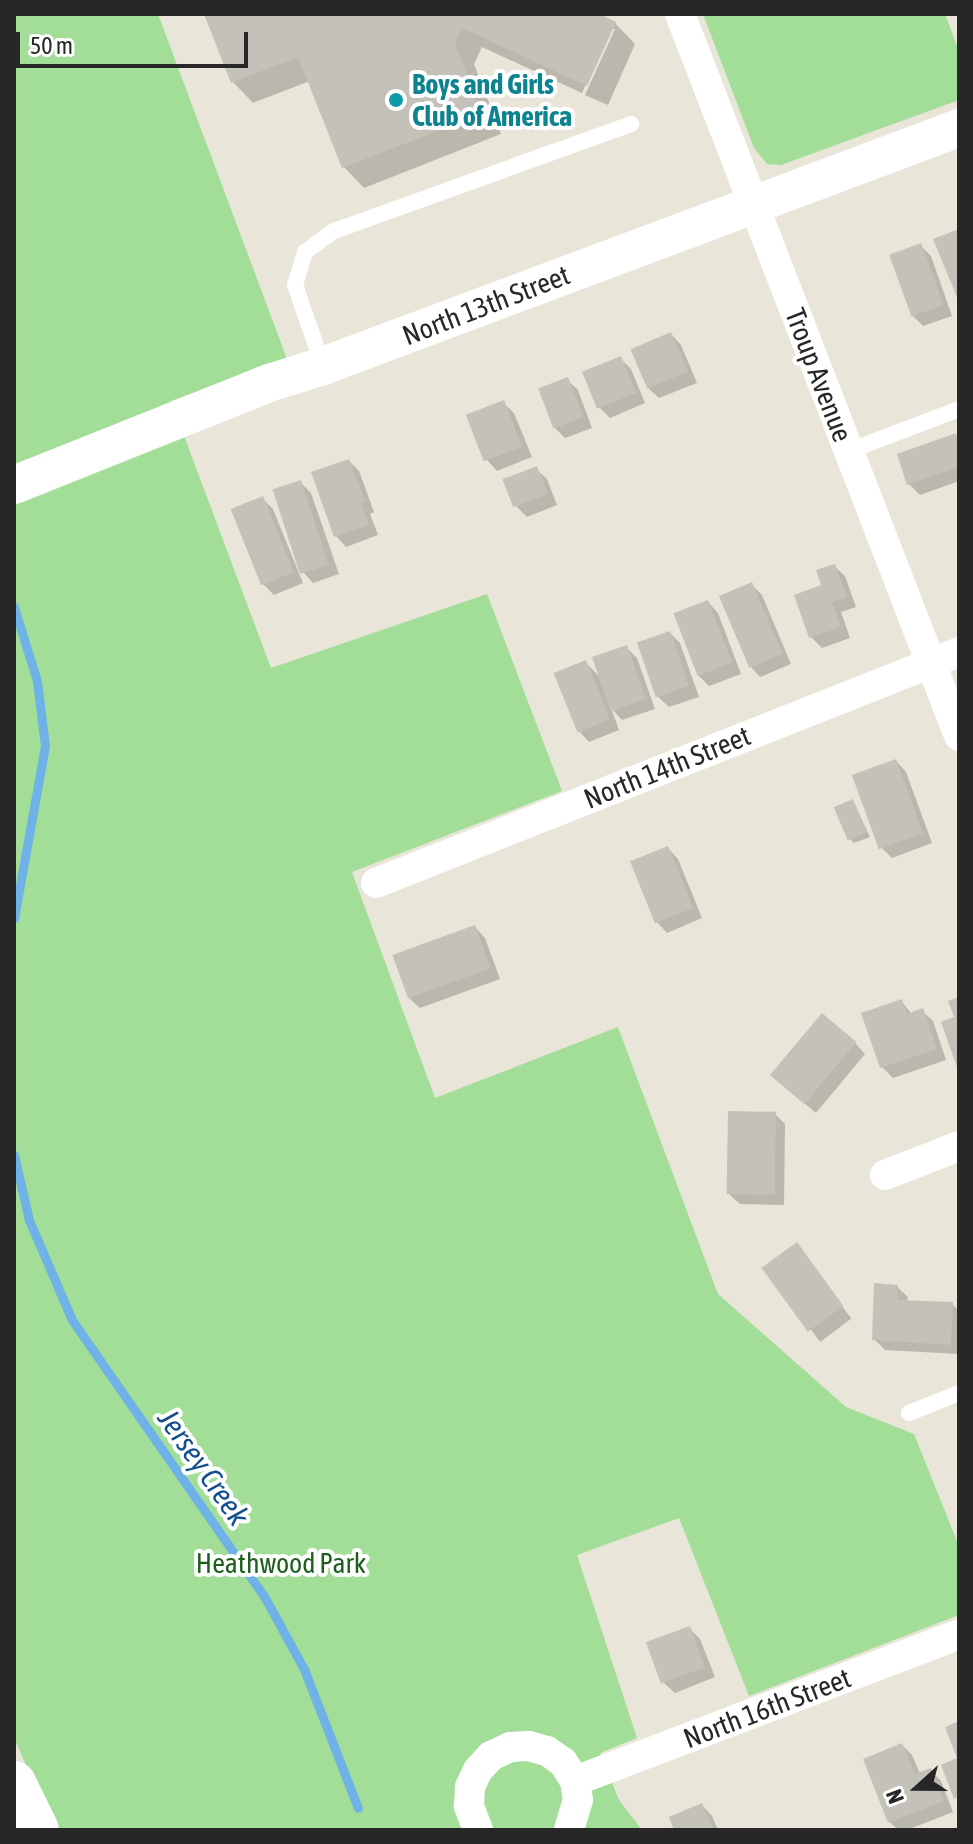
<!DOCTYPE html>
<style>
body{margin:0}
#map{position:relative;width:973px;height:1844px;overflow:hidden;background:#e9e5d9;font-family:"Asap Condensed",sans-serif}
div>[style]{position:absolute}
.green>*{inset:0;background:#a2de97}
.shadow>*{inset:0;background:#0003;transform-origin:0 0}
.stream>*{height:9px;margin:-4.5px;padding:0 4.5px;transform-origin:4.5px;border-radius:4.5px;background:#6fb2e8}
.building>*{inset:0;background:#c4c1b9;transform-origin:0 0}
.service>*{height:16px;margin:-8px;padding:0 8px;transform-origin:8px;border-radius:8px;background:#fff}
.minor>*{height:30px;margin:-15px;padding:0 15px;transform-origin:15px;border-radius:15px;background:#fff}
.tertiary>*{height:38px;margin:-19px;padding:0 19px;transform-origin:19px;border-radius:19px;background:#fff}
.secondary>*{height:44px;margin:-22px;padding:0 22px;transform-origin:22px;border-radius:22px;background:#fff}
.dots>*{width:22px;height:22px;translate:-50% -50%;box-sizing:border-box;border:4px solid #fff;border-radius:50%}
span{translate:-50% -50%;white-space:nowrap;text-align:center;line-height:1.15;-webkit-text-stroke:8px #fff;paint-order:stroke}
.culture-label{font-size:28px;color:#0d838f;font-weight:700}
.left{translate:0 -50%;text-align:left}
.street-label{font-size:28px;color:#272727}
.park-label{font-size:28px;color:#1e5f1c}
.water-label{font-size:30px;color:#134e8f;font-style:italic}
.frame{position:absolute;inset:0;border:16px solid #272727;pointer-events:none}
.north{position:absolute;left:877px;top:1748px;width:80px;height:80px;-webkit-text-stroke:6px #fff;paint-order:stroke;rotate:249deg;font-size:22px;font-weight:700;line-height:32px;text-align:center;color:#272727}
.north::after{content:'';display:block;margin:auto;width:28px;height:36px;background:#272727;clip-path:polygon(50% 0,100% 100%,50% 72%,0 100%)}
.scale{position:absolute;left:16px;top:32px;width:232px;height:36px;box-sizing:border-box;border:4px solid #272727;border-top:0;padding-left:10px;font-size:24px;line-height:28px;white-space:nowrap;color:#272727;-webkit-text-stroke:6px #fff;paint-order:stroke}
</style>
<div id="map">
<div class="green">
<div style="clip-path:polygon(14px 14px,158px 14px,287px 359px,171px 401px,271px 668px,487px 594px,562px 791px,352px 872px,435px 1098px,618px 1027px,718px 1294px,846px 1407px,914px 1434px,959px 1546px,959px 1615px,749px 1696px,679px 1518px,577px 1555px,637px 1738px,600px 1753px,619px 1800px,642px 1830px,55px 1830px,14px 1738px)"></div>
<div style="clip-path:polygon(703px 14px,945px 14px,959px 51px,959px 100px,781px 165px,767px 164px,754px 148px)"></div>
</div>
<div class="shadow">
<div style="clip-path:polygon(207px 14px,595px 14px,615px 23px,635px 44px,608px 105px,585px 95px,615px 29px,610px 29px,582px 93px,482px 47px,474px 64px,501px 134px,364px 188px,344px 167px,310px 81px,253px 103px,233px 82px)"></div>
<div style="clip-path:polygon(921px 246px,931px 256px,952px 316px,923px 326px,912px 315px)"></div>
<div style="clip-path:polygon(671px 334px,681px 345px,697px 383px,659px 398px,648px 388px)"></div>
<div style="clip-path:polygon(620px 358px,631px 369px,645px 403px,610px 418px,599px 407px)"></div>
<div style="clip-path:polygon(567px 380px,578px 390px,592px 428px,565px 438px,555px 428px)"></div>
<div style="clip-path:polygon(503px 403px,514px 413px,532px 457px,497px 471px,487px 460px)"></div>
<div style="clip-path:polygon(956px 436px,959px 439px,959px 481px,920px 495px,909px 484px)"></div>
<div style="clip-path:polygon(349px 461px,359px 471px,374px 512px,370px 514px,378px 535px,346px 547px,336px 536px)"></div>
<div style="clip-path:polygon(536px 469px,547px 479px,557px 505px,527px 517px,516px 506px,506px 481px)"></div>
<div style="clip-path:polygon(301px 483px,311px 493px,339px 574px,313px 583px,303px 572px)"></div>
<div style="clip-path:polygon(262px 498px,273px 509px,303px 583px,274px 595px,263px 584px)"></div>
<div style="clip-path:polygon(834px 566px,845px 576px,856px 607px,841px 612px,850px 638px,822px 648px,811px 637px,823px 586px)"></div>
<div style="clip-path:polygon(752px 585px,762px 595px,791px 664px,760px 677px,750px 666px)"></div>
<div style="clip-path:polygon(708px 602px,718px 613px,741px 674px,709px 686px,698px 675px,676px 614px)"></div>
<div style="clip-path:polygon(670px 633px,680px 643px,699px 697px,669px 707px,658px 697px)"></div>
<div style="clip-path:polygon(627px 648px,637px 658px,655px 709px,622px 720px,611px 708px,619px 730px,589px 742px,579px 731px,586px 663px,601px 678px)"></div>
<div style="clip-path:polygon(896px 761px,906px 772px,932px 843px,892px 858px,881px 847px)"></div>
<div style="clip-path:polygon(853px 801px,870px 837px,854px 843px,849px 838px)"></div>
<div style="clip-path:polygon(668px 848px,678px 859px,702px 918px,667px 933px,657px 922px)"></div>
<div style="clip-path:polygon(475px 927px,485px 938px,500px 979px,420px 1008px,409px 998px)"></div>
<div style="clip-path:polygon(901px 1001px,912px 1014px,922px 1011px,933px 1021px,946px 1060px,893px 1078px,882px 1067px)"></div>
<div style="clip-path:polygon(855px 1043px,865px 1054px,816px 1113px,783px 1085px)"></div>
<div style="clip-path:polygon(775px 1114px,785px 1124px,784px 1205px,740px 1204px,729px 1194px)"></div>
<div style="left:796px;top:1245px;width:92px;height:39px;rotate:53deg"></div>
<div style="clip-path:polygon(897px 1287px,908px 1297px,907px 1302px,952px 1304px,959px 1311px,959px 1354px,885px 1350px,874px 1339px)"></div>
<div style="clip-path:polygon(689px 1628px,700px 1639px,715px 1677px,675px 1693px,664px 1683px)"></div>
<div style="clip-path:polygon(902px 1745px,912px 1755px,920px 1774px,930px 1770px,941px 1781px,953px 1812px,907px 1830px,898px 1830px,890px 1822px)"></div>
<div style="clip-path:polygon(702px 1805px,712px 1816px,718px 1830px,676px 1830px)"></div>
</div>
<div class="stream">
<div style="left:14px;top:607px;width:77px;rotate:72.7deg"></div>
<div style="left:37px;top:681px;width:65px;rotate:83deg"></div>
<div style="left:45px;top:746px;width:175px;rotate:100.2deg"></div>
<div style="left:14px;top:1155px;width:67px;rotate:77deg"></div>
<div style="left:29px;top:1220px;width:109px;rotate:66.7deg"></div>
<div style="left:72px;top:1320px;width:336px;rotate:55.2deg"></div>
<div style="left:264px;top:1596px;width:83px;rotate:61.3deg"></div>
<div style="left:304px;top:1669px;width:149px;rotate:68.8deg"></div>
</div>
<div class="building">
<div style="clip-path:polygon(204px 14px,600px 14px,616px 22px,587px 86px,462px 28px,455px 43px,482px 114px,342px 168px,298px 57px,231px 83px)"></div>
<div style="clip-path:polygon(959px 229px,959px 302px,933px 239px)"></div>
<div style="left:921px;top:243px;width:66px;height:34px;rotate:70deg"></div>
<div style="left:671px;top:332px;width:43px;height:44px;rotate:67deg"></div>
<div style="left:621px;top:356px;width:40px;height:42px;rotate:68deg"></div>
<div style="left:568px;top:377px;width:43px;height:32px;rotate:69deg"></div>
<div style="left:504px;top:400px;width:50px;height:41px;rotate:69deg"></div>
<div style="clip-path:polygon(956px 433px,959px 467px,907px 485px,897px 454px)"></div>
<div style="clip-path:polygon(349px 459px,365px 501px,361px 503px,369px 525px,334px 537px,311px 472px)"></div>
<div style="left:537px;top:466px;width:30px;height:37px;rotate:69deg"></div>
<div style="left:301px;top:480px;width:89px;height:30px;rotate:72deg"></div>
<div style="left:263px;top:496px;width:82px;height:35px;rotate:68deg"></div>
<div style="clip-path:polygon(835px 564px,847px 597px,832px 602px,841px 627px,809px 638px,794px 595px,821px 585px,816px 570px)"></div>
<div style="left:752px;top:582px;width:78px;height:36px;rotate:67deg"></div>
<div style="left:708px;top:600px;width:67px;height:37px;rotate:69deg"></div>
<div style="left:670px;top:631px;width:58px;height:35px;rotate:71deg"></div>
<div style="left:627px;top:645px;width:57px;height:37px;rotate:71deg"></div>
<div style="left:586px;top:660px;width:64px;height:35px;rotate:68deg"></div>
<div style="left:896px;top:759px;width:79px;height:47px;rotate:70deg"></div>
<div style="left:853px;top:799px;width:36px;height:21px;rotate:67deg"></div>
<div style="left:668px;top:846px;width:67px;height:41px;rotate:68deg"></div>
<div style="left:475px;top:925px;width:46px;height:88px;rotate:70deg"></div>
<div style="clip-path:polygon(959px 997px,959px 1073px,941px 1022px,954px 1017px,948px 1001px)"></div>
<div style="clip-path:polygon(902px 999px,907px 1014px,923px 1008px,937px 1049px,880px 1068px,861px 1013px)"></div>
<div style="left:822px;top:1013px;width:45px;height:81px;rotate:40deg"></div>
<div style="left:728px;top:1111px;width:48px;height:83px;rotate:1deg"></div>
<div style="left:797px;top:1242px;width:79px;height:44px;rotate:54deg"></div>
<div style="clip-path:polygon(874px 1283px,898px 1285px,897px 1300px,953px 1302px,951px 1345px,872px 1340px)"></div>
<div style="left:690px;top:1626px;width:44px;height:47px;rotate:70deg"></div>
<div style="clip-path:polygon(959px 1721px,959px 1796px,954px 1799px,941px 1765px,957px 1758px,945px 1727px)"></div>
<div style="clip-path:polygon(902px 1743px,915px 1774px,931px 1768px,944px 1801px,888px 1823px,863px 1759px)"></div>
<div style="clip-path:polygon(702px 1803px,714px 1830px,674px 1830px,669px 1817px)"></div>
</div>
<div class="service">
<div style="left:323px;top:366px;width:86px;rotate:-109.1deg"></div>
<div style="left:295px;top:285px;width:34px;rotate:-73deg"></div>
<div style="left:305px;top:252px;width:36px;rotate:-36deg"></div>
<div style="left:334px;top:231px;width:316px;rotate:-19.8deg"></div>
<div style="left:849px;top:451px;width:118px;rotate:-20.9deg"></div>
<div style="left:909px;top:1413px;width:54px;rotate:-21.8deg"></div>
</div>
<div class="minor">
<div style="left:680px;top:14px;width:774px;rotate:68.87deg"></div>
<div style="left:376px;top:883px;width:627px;rotate:-21.61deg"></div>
<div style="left:885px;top:1175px;width:79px;rotate:-21.4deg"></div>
<div style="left:575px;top:1781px;width:411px;rotate:-20.9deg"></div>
<div style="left:478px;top:1830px;width:26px;rotate:-111deg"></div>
<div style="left:469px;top:1806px;width:19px;rotate:-87deg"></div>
<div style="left:470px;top:1787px;width:19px;rotate:-65deg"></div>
<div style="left:478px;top:1770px;width:19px;rotate:-47deg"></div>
<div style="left:491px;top:1756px;width:21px;rotate:-25deg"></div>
<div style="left:510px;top:1747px;width:19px;rotate:-3deg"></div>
<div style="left:529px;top:1746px;width:19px;rotate:16deg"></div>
<div style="left:547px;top:1751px;width:19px;rotate:35deg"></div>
<div style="left:563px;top:1762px;width:22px;rotate:58deg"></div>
<div style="left:575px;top:1781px;width:19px;rotate:81deg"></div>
<div style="left:578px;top:1800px;width:31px;rotate:107deg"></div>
</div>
<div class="tertiary">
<div style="left:14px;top:485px;width:275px;rotate:-21.8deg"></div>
<div style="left:269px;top:383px;width:57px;rotate:-17.5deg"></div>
<div style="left:323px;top:366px;width:679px;rotate:-20.52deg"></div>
</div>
<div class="secondary">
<div style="left:14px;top:1783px;width:52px;rotate:63.9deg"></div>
</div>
<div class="dots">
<div style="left:396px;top:100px;background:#0f9aa8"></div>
</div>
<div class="culture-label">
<span class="left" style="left:412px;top:100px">Boys and Girls<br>Club of America</span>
</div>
<div class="street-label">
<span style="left:486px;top:305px;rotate:-21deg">North 13th Street</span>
<span style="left:819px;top:375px;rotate:69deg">Troup Avenue</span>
<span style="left:667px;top:767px;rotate:-22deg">North 14th Street</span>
<span style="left:767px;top:1708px;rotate:-21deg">North 16th Street</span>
</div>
<div class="park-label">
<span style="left:281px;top:1563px">Heathwood Park</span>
</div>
<div class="water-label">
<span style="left:204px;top:1467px;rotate:55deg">Jersey Creek</span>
</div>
<div class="frame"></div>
<div class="north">N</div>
<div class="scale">50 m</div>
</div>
